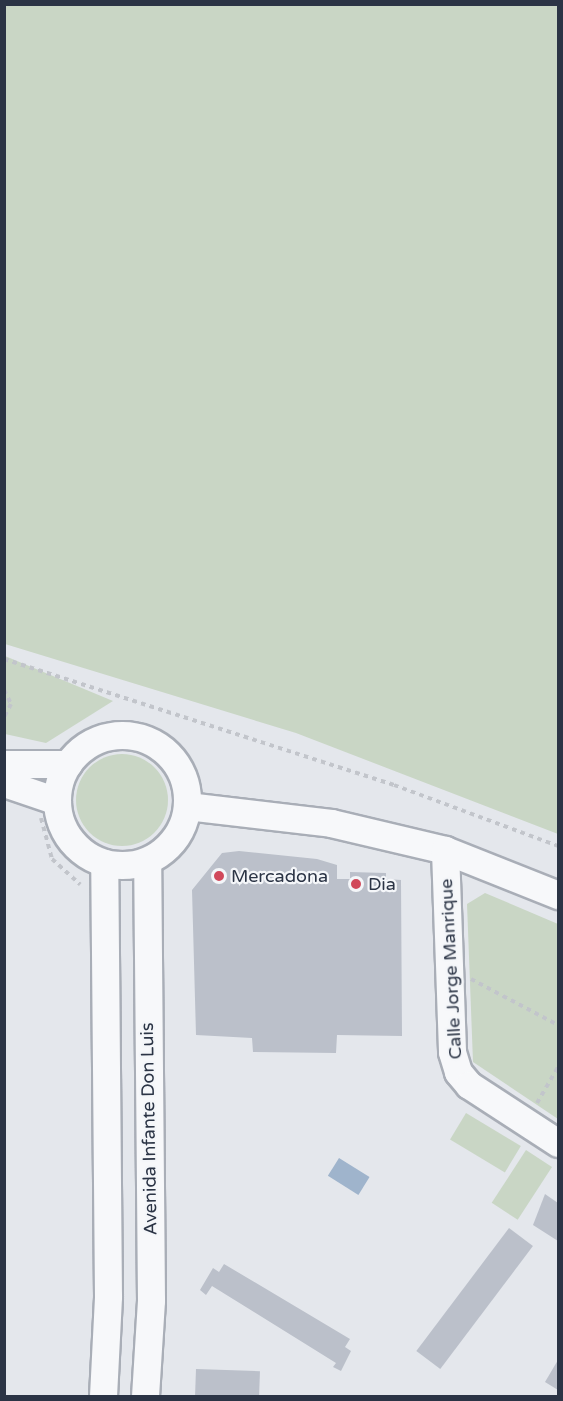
<!DOCTYPE html>
<style>
body{margin:0}
#map{position:relative;width:563px;height:1401px;overflow:hidden;background:#e4e7ec;font-family:"Varela Round",sans-serif}
div>[style]{position:absolute}
.green>*{inset:0;background:#c9d6c5;transform-origin:0 0}
.round{border-radius:50%}
.water>*{inset:0;background:#9fb4cc;transform-origin:0 0}
.building>*{inset:0;background:#bbc0ca;transform-origin:0 0}
.path>*{height:4px;margin-top:-2px;transform-origin:0;background:repeating-linear-gradient(90deg,#c2c5cb 0 4.5px,transparent 0 9px)}
.roads{filter:drop-shadow(2px 0 #a9aeb7) drop-shadow(-2px 0 #a9aeb7) drop-shadow(0 2px #a9aeb7) drop-shadow(0 -2px #a9aeb7)}
.minor>*{height:27px;margin:-13.5px;padding:0 13.5px;transform-origin:13.5px;border-radius:13.5px;background:#f7f8fa}
.minor>.ring{margin:-13.5px;padding:0;box-sizing:content-box;background:none;border:27px solid #f7f8fa;border-radius:50%}
.dots>*{width:16px;height:16px;translate:-50% -50%;box-sizing:border-box;border:3px solid #f4f6f9;border-radius:50%}
span{translate:-50% -50%;white-space:nowrap;text-align:center;line-height:1.15;-webkit-text-stroke:4.5px #f4f6f9;paint-order:stroke}
.poi-label{font-size:18px;color:#2b3445}
.left{translate:0 -50%;text-align:left}
.street-label{font-size:18px;color:#2b3445}
.frame{position:absolute;inset:0;border:6px solid #2b3445;pointer-events:none}
</style>
<div id="map">
<div class="green">
<div style="clip-path:polygon(5px 4px,558px 5px,558px 834px,296px 733px,5px 644px)"></div>
<div style="clip-path:polygon(5px 656px,113px 701px,46px 743px,5px 734px)"></div>
<div class="round" style="left:76px;top:754px;width:92px;height:92px"></div>
<div style="clip-path:polygon(485px 893px,558px 924px,558px 1119px,473px 1062px,467px 904px)"></div>
<div style="left:466px;top:1113px;width:64px;height:31px;rotate:31deg"></div>
<div style="left:526px;top:1150px;width:31px;height:63px;rotate:33deg"></div>
</div>
<div class="water">
<div style="left:339px;top:1158px;width:36px;height:21px;rotate:32deg"></div>
</div>
<div class="building">
<div style="clip-path:polygon(239px 851px,317px 859px,337px 865px,337px 879px,350px 879px,350px 872px,386px 873px,386px 879px,401px 880px,402px 1036px,337px 1035px,336px 1053px,253px 1052px,252px 1038px,196px 1035px,192px 890px,222px 853px)"></div>
<div style="clip-path:polygon(545px 1194px,558px 1203px,558px 1241px,533px 1225px)"></div>
<div style="left:509px;top:1228px;width:30px;height:154px;rotate:37deg"></div>
<div style="clip-path:polygon(224px 1264px,350px 1339px,345px 1347px,351px 1351px,341px 1371px,333px 1367px,336px 1363px,212px 1286px,206px 1295px,200px 1290px,213px 1268px,219px 1272px)"></div>
<div style="clip-path:polygon(558px 1360px,558px 1390px,545px 1382px)"></div>
<div style="left:196px;top:1369px;width:64px;height:27px;rotate:2deg"></div>
</div>
<div class="path">
<div style="left:4px;top:659px;width:410px;rotate:17.9deg"></div>
<div style="left:394px;top:785px;width:175px;rotate:20.4deg"></div>
<div style="left:4px;top:690px;width:16px;rotate:63deg"></div>
<div style="left:11px;top:704px;width:15px;rotate:118deg"></div>
<div style="left:41px;top:818px;width:42px;rotate:75deg"></div>
<div style="left:52px;top:859px;width:38px;rotate:42deg"></div>
<div style="left:471px;top:979px;width:98px;rotate:27.9deg"></div>
<div style="left:537px;top:1103px;width:42px;rotate:-59.7deg"></div>
</div>
<div class="roads">
<div class="minor">
<div class="ring" style="left:57px;top:735px;width:103px;height:103px"></div>
<div style="left:4px;top:764px;width:64px"></div>
<div style="left:4px;top:783px;width:56px;rotate:18.8deg"></div>
<div style="left:187px;top:806px;width:145px;rotate:6.7deg"></div>
<div style="left:331px;top:823px;width:117px;rotate:13.3deg"></div>
<div style="left:445px;top:850px;width:122px;rotate:21.7deg"></div>
<div style="left:445px;top:850px;width:202px;rotate:88deg"></div>
<div style="left:452px;top:1052px;width:21px;rotate:73deg"></div>
<div style="left:458px;top:1072px;width:17px;rotate:50deg"></div>
<div style="left:469px;top:1085px;width:106px;rotate:33.1deg"></div>
<div style="left:103px;top:1396px;width:100px;rotate:-87.1deg"></div>
<div style="left:108px;top:1296px;width:433px;rotate:-90.5deg"></div>
<div style="left:145px;top:1396px;width:96px;rotate:-86.4deg"></div>
<div style="left:151px;top:1300px;width:439px;rotate:-90.5deg"></div>
</div>
</div>
<div class="dots">
<div style="left:219px;top:876px;background:#d1495b"></div>
<div style="left:356px;top:884px;background:#d1495b"></div>
</div>
<div class="poi-label">
<span class="left" style="left:231px;top:876px">Mercadona</span>
<span class="left" style="left:368px;top:884px">Dia</span>
</div>
<div class="street-label">
<span style="left:451px;top:969px;rotate:-93deg">Calle Jorge Manrique</span>
<span style="left:149px;top:1129px;rotate:-91deg">Avenida Infante Don Luis</span>
</div>
<div class="frame"></div>
</div>
